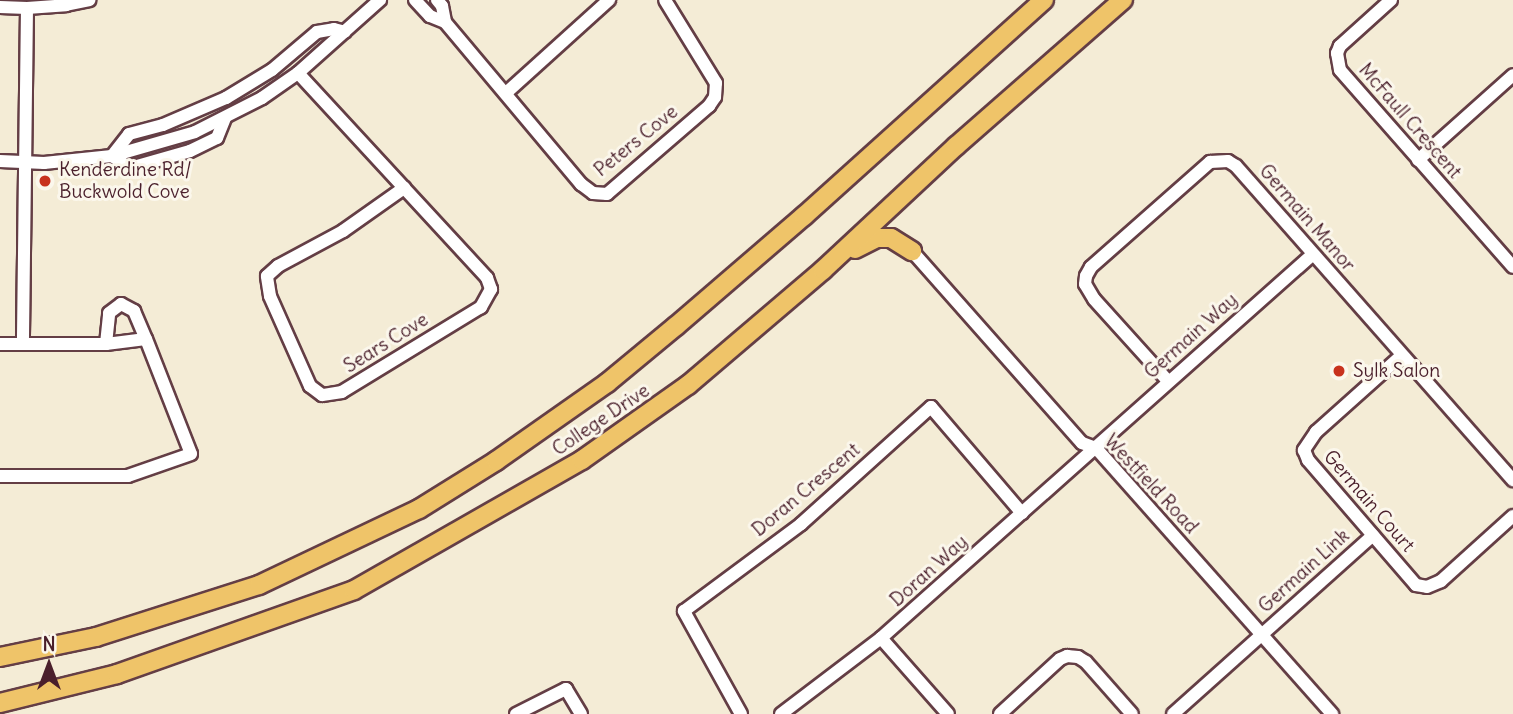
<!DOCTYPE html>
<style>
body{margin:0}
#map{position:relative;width:1513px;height:714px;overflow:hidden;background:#f4ecd6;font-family:Delius,sans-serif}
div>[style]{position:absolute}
.roads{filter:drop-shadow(2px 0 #643e45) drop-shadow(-2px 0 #643e45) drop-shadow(0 2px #643e45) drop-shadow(0 -2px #643e45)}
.minor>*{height:12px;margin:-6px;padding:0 6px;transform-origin:6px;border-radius:6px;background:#fff}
.highway>*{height:18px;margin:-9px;padding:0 9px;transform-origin:9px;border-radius:9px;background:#efc469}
.dots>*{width:19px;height:19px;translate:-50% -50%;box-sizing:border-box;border:4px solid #fbf7ec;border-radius:50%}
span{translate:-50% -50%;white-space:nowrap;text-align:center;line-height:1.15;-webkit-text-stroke:6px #fbf7ec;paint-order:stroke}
.street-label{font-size:19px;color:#4a1f2b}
.poi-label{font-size:19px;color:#4a1f2b}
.left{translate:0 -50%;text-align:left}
.north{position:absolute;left:14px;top:630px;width:70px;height:70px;-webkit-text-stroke:5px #fbf7ec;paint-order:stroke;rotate:0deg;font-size:19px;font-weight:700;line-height:28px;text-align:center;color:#4a1f2b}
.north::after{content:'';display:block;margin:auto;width:24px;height:32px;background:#4a1f2b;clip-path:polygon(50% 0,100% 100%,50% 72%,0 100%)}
</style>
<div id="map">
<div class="roads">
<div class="minor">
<div style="left:415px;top:0;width:22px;rotate:47deg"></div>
<div style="left:430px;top:16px;width:16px;rotate:22deg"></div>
<div style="left:445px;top:22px;width:212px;rotate:50deg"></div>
<div style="left:581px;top:184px;width:15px;rotate:37deg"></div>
<div style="left:593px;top:193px;width:14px;rotate:4deg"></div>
<div style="left:607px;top:194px;width:135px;rotate:-40.8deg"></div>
<div style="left:709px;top:106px;width:11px;rotate:-56deg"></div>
<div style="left:715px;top:97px;width:14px;rotate:-86deg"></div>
<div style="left:716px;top:83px;width:97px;rotate:-121.6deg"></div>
<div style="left:437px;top:0;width:8px;rotate:50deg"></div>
<div style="left:442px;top:6px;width:16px;rotate:79deg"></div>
<div style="left:1391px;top:0;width:69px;rotate:138deg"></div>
<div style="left:1340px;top:46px;width:8px;rotate:113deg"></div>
<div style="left:1337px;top:53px;width:17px;rotate:80deg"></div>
<div style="left:1340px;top:70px;width:262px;rotate:48.7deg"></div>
<div style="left:0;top:7px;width:27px;rotate:2deg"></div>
<div style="left:27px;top:8px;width:336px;rotate:90.7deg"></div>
<div style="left:27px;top:8px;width:39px;rotate:-4deg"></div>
<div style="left:66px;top:5px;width:24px;rotate:-12deg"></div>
<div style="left:298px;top:73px;width:279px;rotate:47.3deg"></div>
<div style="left:487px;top:278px;width:12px;rotate:70deg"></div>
<div style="left:491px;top:289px;width:21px;rotate:119deg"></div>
<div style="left:481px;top:307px;width:163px;rotate:148.6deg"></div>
<div style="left:342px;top:392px;width:20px;rotate:171deg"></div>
<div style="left:322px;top:395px;width:15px;rotate:-143deg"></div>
<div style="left:310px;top:386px;width:98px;rotate:-114deg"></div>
<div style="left:270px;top:296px;width:20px;rotate:-99deg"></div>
<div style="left:267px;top:276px;width:15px;rotate:-42deg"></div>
<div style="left:278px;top:266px;width:74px;rotate:-28.3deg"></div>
<div style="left:343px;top:231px;width:75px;rotate:-35.2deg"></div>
<div style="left:506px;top:93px;width:139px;rotate:-42.1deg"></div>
<div style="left:112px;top:156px;width:28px;rotate:-52deg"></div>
<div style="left:129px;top:134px;width:35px;rotate:-15deg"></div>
<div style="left:163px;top:125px;width:69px;rotate:-23.2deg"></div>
<div style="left:226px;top:98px;width:54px;rotate:-31.3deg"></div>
<div style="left:272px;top:70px;width:59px;rotate:-40.2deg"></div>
<div style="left:317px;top:32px;width:17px;rotate:-10deg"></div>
<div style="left:334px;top:29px;width:11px;rotate:15deg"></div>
<div style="left:112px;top:156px;width:22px;rotate:34deg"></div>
<div style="left:130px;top:168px;width:62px;rotate:-15.8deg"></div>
<div style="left:190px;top:151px;width:30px;rotate:-26deg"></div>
<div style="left:217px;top:138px;width:22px;rotate:-68deg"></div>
<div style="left:1418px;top:160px;width:127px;rotate:-41.8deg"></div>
<div style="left:0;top:161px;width:44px;rotate:2.6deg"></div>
<div style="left:44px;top:163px;width:68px;rotate:-5.9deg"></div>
<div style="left:112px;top:156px;width:86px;rotate:-16.1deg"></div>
<div style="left:195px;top:132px;width:75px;rotate:-26.9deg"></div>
<div style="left:262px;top:98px;width:44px;rotate:-34.8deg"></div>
<div style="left:298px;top:73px;width:110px;rotate:-41.7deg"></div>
<div style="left:912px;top:251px;width:256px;rotate:48.5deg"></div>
<div style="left:1082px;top:443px;width:15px;rotate:20deg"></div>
<div style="left:1096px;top:448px;width:356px;rotate:48.4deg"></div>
<div style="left:0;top:344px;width:106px"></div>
<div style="left:106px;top:344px;width:40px;rotate:-7.1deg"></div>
<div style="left:146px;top:339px;width:123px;rotate:68.6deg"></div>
<div style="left:191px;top:454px;width:67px;rotate:160.8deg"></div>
<div style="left:128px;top:476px;width:128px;rotate:180deg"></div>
<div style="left:106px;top:344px;width:31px;rotate:-84deg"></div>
<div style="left:109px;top:313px;width:15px;rotate:-37deg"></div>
<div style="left:121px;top:304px;width:15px;rotate:28deg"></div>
<div style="left:134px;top:311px;width:30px;rotate:67deg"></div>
<div style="left:1401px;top:356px;width:114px;rotate:138.2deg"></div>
<div style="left:1316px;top:432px;width:22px;rotate:124deg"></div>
<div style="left:1304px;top:450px;width:11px;rotate:68deg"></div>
<div style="left:1308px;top:460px;width:165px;rotate:49.2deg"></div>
<div style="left:1416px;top:585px;width:11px;rotate:10deg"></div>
<div style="left:1427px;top:587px;width:15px;rotate:-23deg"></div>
<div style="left:1441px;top:581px;width:97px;rotate:-42.1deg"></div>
<div style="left:1168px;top:381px;width:110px;rotate:-132.1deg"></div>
<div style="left:1094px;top:299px;width:17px;rotate:-121deg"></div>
<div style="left:1085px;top:284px;width:8px;rotate:-83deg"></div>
<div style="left:1086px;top:276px;width:10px;rotate:-61deg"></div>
<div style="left:1091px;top:267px;width:159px;rotate:-41.4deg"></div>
<div style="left:1210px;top:162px;width:18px;rotate:-3deg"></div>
<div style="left:1228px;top:161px;width:9px;rotate:32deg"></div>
<div style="left:1236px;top:166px;width:419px;rotate:48.6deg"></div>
<div style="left:881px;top:638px;width:101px;rotate:48.6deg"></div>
<div style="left:516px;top:714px;width:56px;rotate:-26.6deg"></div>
<div style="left:566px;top:689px;width:29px;rotate:59deg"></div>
<div style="left:741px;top:714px;width:118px;rotate:-119deg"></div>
<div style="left:684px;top:611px;width:146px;rotate:-36.6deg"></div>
<div style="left:801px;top:524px;width:175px;rotate:-42deg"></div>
<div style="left:931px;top:407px;width:140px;rotate:49.4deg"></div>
<div style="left:781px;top:714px;width:126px;rotate:-37.2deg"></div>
<div style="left:881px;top:638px;width:577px;rotate:-41.63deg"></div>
<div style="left:1000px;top:714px;width:81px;rotate:-42.5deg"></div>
<div style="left:1060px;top:659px;width:8px;rotate:-23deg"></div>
<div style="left:1067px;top:656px;width:11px;rotate:5deg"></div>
<div style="left:1078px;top:657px;width:9px;rotate:32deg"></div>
<div style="left:1086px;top:662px;width:69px;rotate:48.5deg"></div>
<div style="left:1173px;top:714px;width:268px;rotate:-41.8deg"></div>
</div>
<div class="highway">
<div style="left:855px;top:249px;width:25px;rotate:-27deg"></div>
<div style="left:877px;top:238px;width:14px"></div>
<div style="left:891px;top:238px;width:25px;rotate:32deg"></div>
<div style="left:0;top:657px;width:98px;rotate:-11.8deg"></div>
<div style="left:96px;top:637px;width:171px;rotate:-17.7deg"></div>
<div style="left:259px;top:585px;width:177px;rotate:-25.4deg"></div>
<div style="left:419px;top:509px;width:91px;rotate:-31.9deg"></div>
<div style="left:496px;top:461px;width:136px;rotate:-35.1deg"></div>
<div style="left:607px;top:383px;width:89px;rotate:-39.6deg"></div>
<div style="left:676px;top:326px;width:169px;rotate:-40.7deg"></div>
<div style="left:804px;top:216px;width:323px;rotate:-42deg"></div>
<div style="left:0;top:703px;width:121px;rotate:-13.9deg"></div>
<div style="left:117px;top:674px;width:251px;rotate:-19.5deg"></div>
<div style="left:354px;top:590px;width:262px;rotate:-29.7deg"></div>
<div style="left:582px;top:460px;width:130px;rotate:-35.3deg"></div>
<div style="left:688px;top:385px;width:177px;rotate:-40.4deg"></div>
<div style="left:823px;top:270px;width:182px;rotate:-43deg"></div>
<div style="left:956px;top:146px;width:222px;rotate:-41.2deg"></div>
</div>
</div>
<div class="dots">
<div style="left:45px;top:181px;background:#c8321e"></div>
<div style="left:1339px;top:371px;background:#c8321e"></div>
</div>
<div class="street-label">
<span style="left:1410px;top:121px;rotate:49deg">McFaull Crescent</span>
<span style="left:636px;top:141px;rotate:-39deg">Peters Cove</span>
<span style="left:1307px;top:218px;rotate:49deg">Germain Manor</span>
<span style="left:1191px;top:336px;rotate:-42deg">Germain Way</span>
<span style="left:386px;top:343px;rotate:-32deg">Sears Cove</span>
<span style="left:601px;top:420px;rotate:-34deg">College Drive</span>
<span style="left:1151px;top:484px;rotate:47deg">Westfield Road</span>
<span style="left:806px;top:490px;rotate:-40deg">Doran Crescent</span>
<span style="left:1369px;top:501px;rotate:49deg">Germain Court</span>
<span style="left:929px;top:571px;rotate:-42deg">Doran Way</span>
<span style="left:1304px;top:571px;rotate:-42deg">Germain Link</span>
</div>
<div class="poi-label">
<span class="left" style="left:59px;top:181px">Kenderdine Rd/<br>Buckwold Cove</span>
<span class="left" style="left:1353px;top:371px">Sylk Salon</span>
</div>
<div class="north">N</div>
</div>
